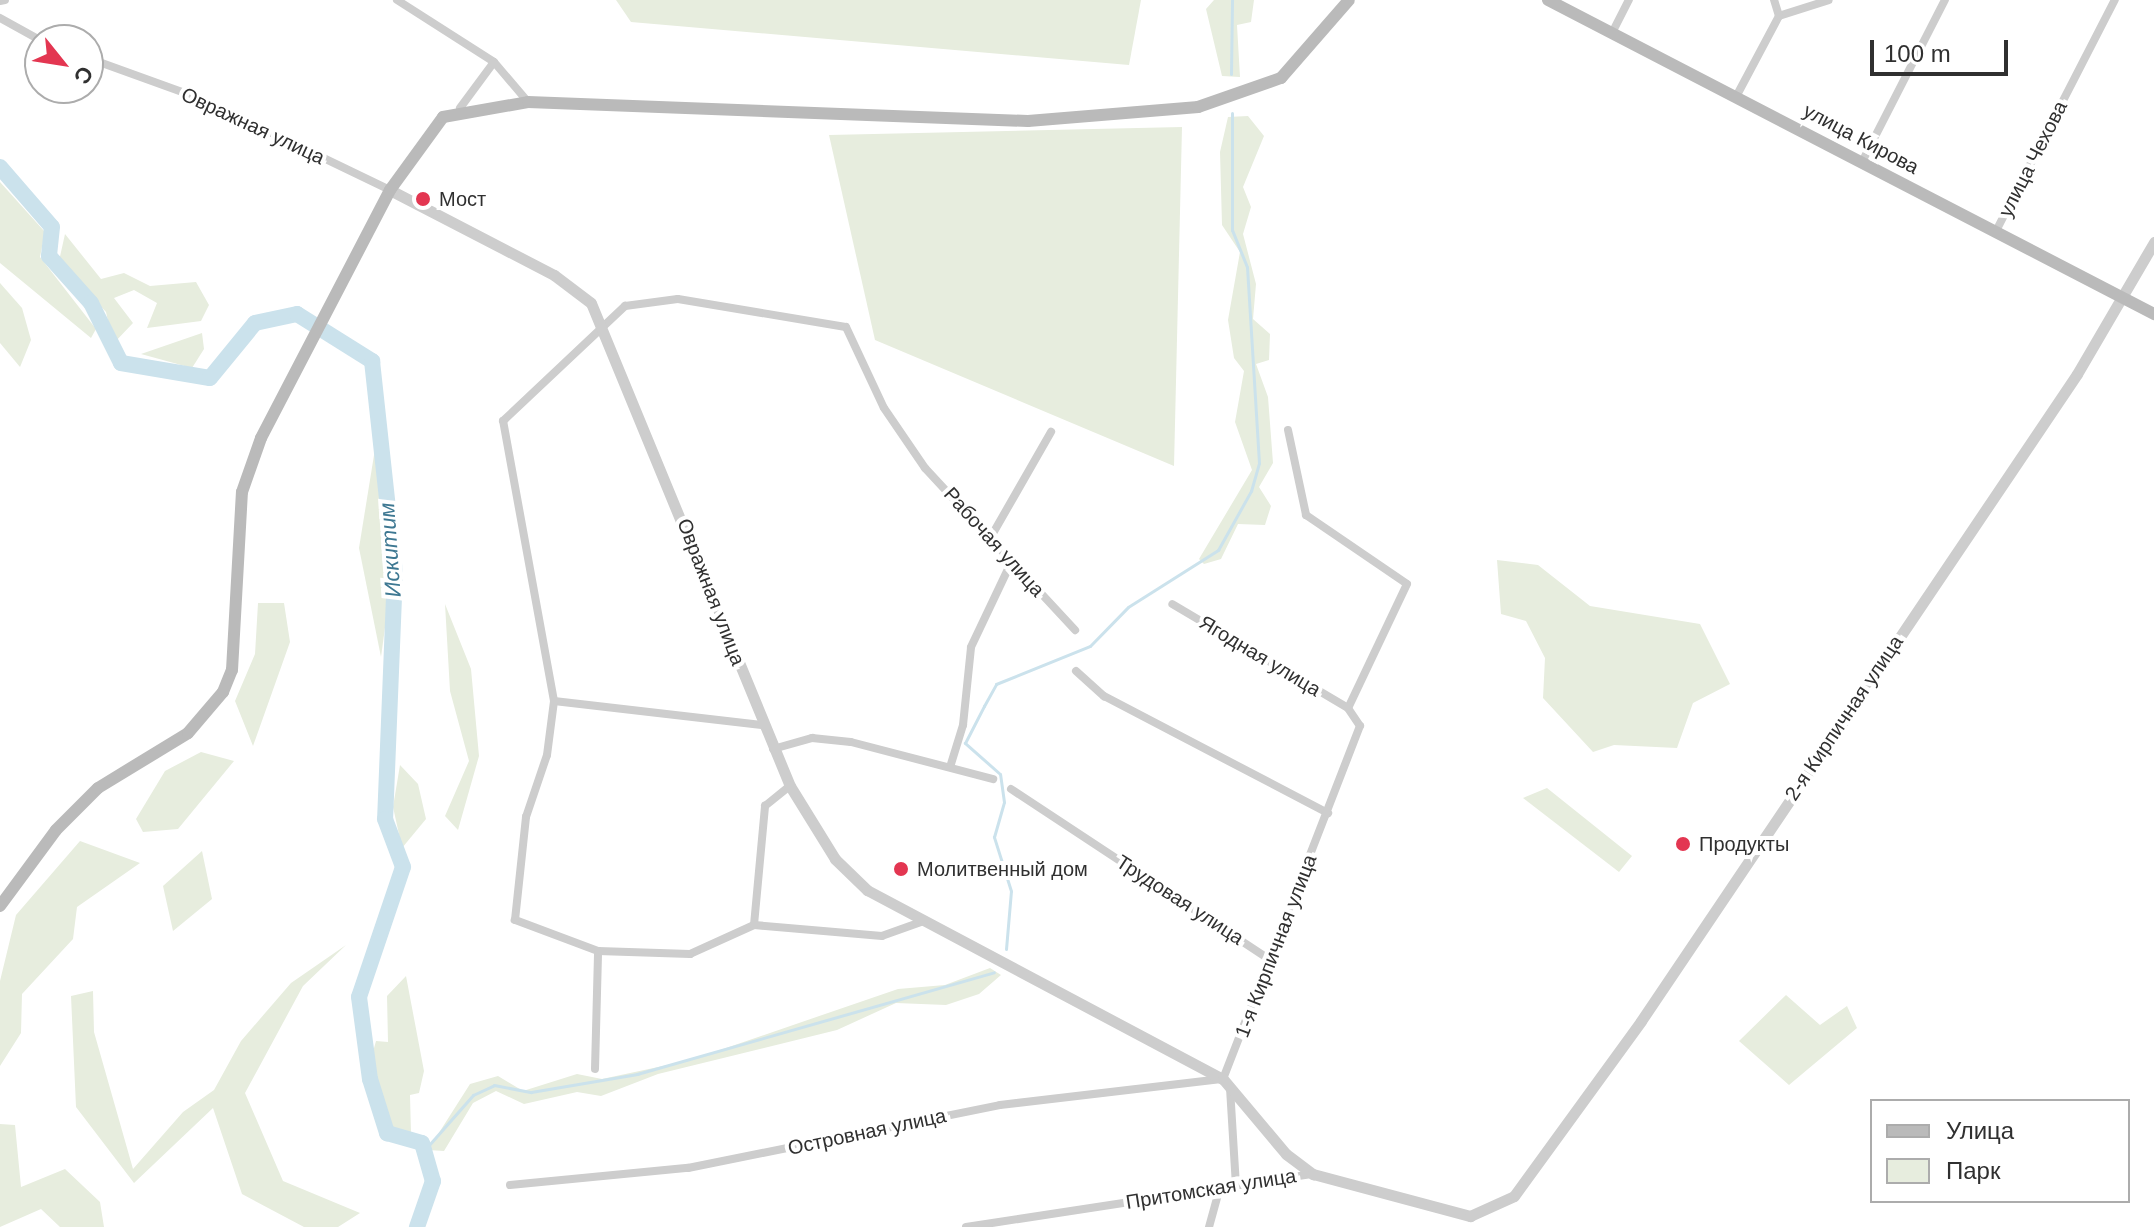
<!DOCTYPE html>
<meta charset="utf-8">
<style>
body{margin:0}
#map{position:relative;width:2154px;height:1227px;overflow:hidden;background:#fff;font-family:Arial,sans-serif}
div>[style]{position:absolute}
.green>*{inset:0;background:#e7edde}
.stream>*{height:3px;margin:-1.5px;padding:0 1.5px;transform-origin:1.5px;border-radius:1.5px;background:#cbe2ec}
.river>*{height:16px;margin:-8px;padding:0 8px;transform-origin:8px;border-radius:8px;background:#cbe2ec}
.minor>*{height:8px;margin:-4px;padding:0 4px;transform-origin:4px;border-radius:4px;background:#cdcdcd}
.tertiary>*{height:11px;margin:-5.5px;padding:0 5.5px;transform-origin:5.5px;border-radius:5.5px;background:#cdcdcd}
.secondary>*{height:12px;margin:-6px;padding:0 6px;transform-origin:6px;border-radius:6px;background:#bababa}
.dots>*{width:22px;height:22px;translate:-50% -50%;box-sizing:border-box;border:4px solid #fff;border-radius:50%}
span{translate:-50% -50%;white-space:nowrap;text-align:center;line-height:1.15;-webkit-text-stroke:8px #fff;paint-order:stroke}
.street-label{font-size:20px;color:#303030}
.poi-label{font-size:20px;color:#303030}
.left{translate:0 -50%;text-align:left}
.water-label{font-size:22px;color:#3e7892;font-style:italic}
.legend{position:absolute;left:1870px;top:1099px;width:260px;height:104px;box-sizing:border-box;background:#fff;border:2px solid #acacac;margin:0;padding:10px 14px;list-style:none;font-size:24px;color:#303030}
.legend li{display:flex;align-items:center;gap:16px;height:40px}
.legend b{width:40px;border:2px solid #acacac}
.north{position:absolute;left:24px;top:24px;width:80px;height:80px;box-sizing:border-box;background:#fff;border:2px solid #acacac;border-radius:50%;rotate:120deg;font-size:22px;font-weight:700;line-height:32px;text-align:center;color:#303030}
.north::after{content:'';display:block;margin:auto;width:28px;height:36px;background:#e33651;clip-path:polygon(50% 0,100% 100%,50% 72%,0 100%)}
.scale{position:absolute;left:1870px;top:40px;width:138px;height:36px;box-sizing:border-box;border:4px solid #303030;border-top:0;padding-left:10px;font-size:24px;line-height:28px;white-space:nowrap;color:#303030;-webkit-text-stroke:6px #fff;paint-order:stroke}
</style>
<div id="map">
<div class="green">
<div style="clip-path:polygon(616px 0,1141px 0,1129px 65px,631px 22px)"></div>
<div style="clip-path:polygon(1214px 0,1254px 0,1251px 22px,1237px 25px,1240px 77px,1222px 76px,1206px 9px)"></div>
<div style="clip-path:polygon(1248px 116px,1264px 136px,1243px 187px,1251px 207px,1243px 234px,1256px 284px,1253px 319px,1270px 334px,1269px 360px,1256px 364px,1268px 397px,1273px 463px,1259px 487px,1271px 506px,1265px 525px,1238px 524px,1221px 559px,1204px 564px,1199px 559px,1252px 470px,1235px 422px,1244px 371px,1234px 358px,1228px 320px,1240px 252px,1222px 225px,1220px 152px,1228px 117px)"></div>
<div style="clip-path:polygon(1182px 127px,1174px 466px,875px 340px,829px 135px)"></div>
<div style="clip-path:polygon(0 182px,45px 232px,40px 257px,96px 329px,91px 338px,0 263px)"></div>
<div style="clip-path:polygon(65px 234px,101px 279px,124px 273px,150px 286px,196px 282px,209px 305px,201px 321px,147px 328px,157px 303px,134px 290px,114px 298px,133px 323px,113px 344px,106px 312px,59px 261px)"></div>
<div style="clip-path:polygon(0 283px,22px 308px,31px 340px,20px 367px,0 343px)"></div>
<div style="clip-path:polygon(202px 333px,204px 349px,192px 368px,141px 354px)"></div>
<div style="clip-path:polygon(375px 449px,389px 598px,381px 657px,359px 548px)"></div>
<div style="clip-path:polygon(1497px 560px,1538px 565px,1590px 606px,1700px 624px,1730px 684px,1693px 703px,1677px 748px,1614px 745px,1593px 752px,1543px 698px,1545px 658px,1526px 621px,1501px 614px)"></div>
<div style="clip-path:polygon(258px 603px,284px 603px,290px 642px,253px 746px,235px 701px,255px 654px)"></div>
<div style="clip-path:polygon(445px 604px,471px 669px,479px 756px,458px 830px,445px 816px,469px 761px,450px 691px)"></div>
<div style="clip-path:polygon(201px 752px,234px 761px,178px 829px,143px 832px,136px 819px,165px 771px)"></div>
<div style="clip-path:polygon(400px 765px,418px 784px,426px 819px,402px 848px,393px 807px)"></div>
<div style="clip-path:polygon(1547px 788px,1632px 856px,1619px 872px,1523px 798px)"></div>
<div style="clip-path:polygon(80px 841px,140px 863px,77px 907px,73px 939px,22px 994px,21px 1033px,0 1066px,0 981px,16px 915px)"></div>
<div style="clip-path:polygon(202px 851px,212px 899px,173px 931px,163px 886px)"></div>
<div style="clip-path:polygon(346px 945px,303px 986px,245px 1093px,283px 1181px,360px 1213px,338px 1227px,304px 1227px,242px 1194px,213px 1108px,134px 1183px,76px 1107px,71px 996px,93px 991px,94px 1032px,133px 1169px,183px 1112px,214px 1090px,241px 1041px,291px 983px)"></div>
<div style="clip-path:polygon(990px 968px,1001px 975px,979px 994px,946px 1005px,896px 1003px,837px 1030px,658px 1074px,601px 1096px,577px 1092px,524px 1104px,496px 1091px,473px 1103px,444px 1151px,428px 1150px,470px 1084px,498px 1076px,523px 1091px,577px 1074px,602px 1079px,691px 1060px,898px 989px,945px 985px)"></div>
<div style="clip-path:polygon(406px 976px,424px 1071px,419px 1093px,410px 1095px,411px 1134px,391px 1127px,371px 1059px,376px 1041px,388px 1042px,387px 996px)"></div>
<div style="clip-path:polygon(1786px 995px,1820px 1025px,1847px 1006px,1857px 1028px,1789px 1085px,1739px 1041px)"></div>
<div style="clip-path:polygon(0 1124px,15px 1125px,21px 1187px,65px 1169px,100px 1202px,104px 1227px,60px 1227px,41px 1209px,0 1227px)"></div>
</div>
<div class="stream">
<div style="left:1231px;top:74px;width:74px;rotate:-89.2deg"></div>
<div style="left:1006px;top:949px;width:58px;rotate:-85.1deg"></div>
<div style="left:1011px;top:891px;width:57px;rotate:-107.5deg"></div>
<div style="left:994px;top:837px;width:36px;rotate:-74deg"></div>
<div style="left:1004px;top:802px;width:28px;rotate:-98deg"></div>
<div style="left:1000px;top:774px;width:47px;rotate:-138.5deg"></div>
<div style="left:965px;top:743px;width:42px;rotate:-62.8deg"></div>
<div style="left:984px;top:706px;width:25px;rotate:-61deg"></div>
<div style="left:996px;top:684px;width:101px;rotate:-22deg"></div>
<div style="left:1090px;top:646px;width:54px;rotate:-45.7deg"></div>
<div style="left:1128px;top:607px;width:107px;rotate:-32.3deg"></div>
<div style="left:1218px;top:550px;width:68px;rotate:-60.8deg"></div>
<div style="left:1251px;top:491px;width:29px;rotate:-74deg"></div>
<div style="left:1259px;top:463px;width:196px;rotate:-93.5deg"></div>
<div style="left:1247px;top:267px;width:40px;rotate:-112deg"></div>
<div style="left:1232px;top:230px;width:117px;rotate:-90deg"></div>
<div style="left:421px;top:1154px;width:79px;rotate:-48.6deg"></div>
<div style="left:473px;top:1095px;width:23px;rotate:-25deg"></div>
<div style="left:494px;top:1085px;width:38px;rotate:11deg"></div>
<div style="left:531px;top:1092px;width:108px;rotate:-9.6deg"></div>
<div style="left:637px;top:1074px;width:371px;rotate:-15.9deg"></div>
</div>
<div class="river">
<div style="left:0;top:167px;width:79px;rotate:49.1deg"></div>
<div style="left:52px;top:227px;width:29px;rotate:96deg"></div>
<div style="left:49px;top:256px;width:63px;rotate:48.2deg"></div>
<div style="left:91px;top:303px;width:67px;rotate:63.4deg"></div>
<div style="left:121px;top:363px;width:90px;rotate:9.6deg"></div>
<div style="left:210px;top:378px;width:71px;rotate:-50.7deg"></div>
<div style="left:255px;top:323px;width:43px;rotate:-12.1deg"></div>
<div style="left:297px;top:314px;width:89px;rotate:32.1deg"></div>
<div style="left:372px;top:361px;width:212px;rotate:83.8deg"></div>
<div style="left:395px;top:572px;width:247px;rotate:92.3deg"></div>
<div style="left:385px;top:819px;width:51px;rotate:69.4deg"></div>
<div style="left:403px;top:867px;width:137px;rotate:108.7deg"></div>
<div style="left:359px;top:997px;width:83px;rotate:82.4deg"></div>
<div style="left:370px;top:1079px;width:57px;rotate:72.5deg"></div>
<div style="left:387px;top:1133px;width:36px;rotate:16deg"></div>
<div style="left:422px;top:1143px;width:40px;rotate:74deg"></div>
<div style="left:433px;top:1181px;width:49px;rotate:109.2deg"></div>
</div>
<div class="minor">
<div style="left:397px;top:0;width:115px;rotate:32.6deg"></div>
<div style="left:494px;top:62px;width:52px;rotate:49.6deg"></div>
<div style="left:0;top:1px;width:5px;rotate:-11deg"></div>
<div style="left:1779px;top:16px;width:52px;rotate:-17.7deg"></div>
<div style="left:0;top:18px;width:46px;rotate:28.8deg"></div>
<div style="left:1612px;top:33px;width:37px;rotate:-63deg"></div>
<div style="left:88px;top:58px;width:120px;rotate:19.9deg"></div>
<div style="left:201px;top:99px;width:210px;rotate:25.7deg"></div>
<div style="left:1737px;top:95px;width:89px;rotate:-62deg"></div>
<div style="left:1779px;top:16px;width:17px;rotate:-107deg"></div>
<div style="left:460px;top:108px;width:57px;rotate:-53.5deg"></div>
<div style="left:1862px;top:162px;width:182px;rotate:-62.9deg"></div>
<div style="left:1995px;top:233px;width:262px;rotate:-62.8deg"></div>
<div style="left:1288px;top:430px;width:87px;rotate:78deg"></div>
<div style="left:1306px;top:515px;width:122px;rotate:34.3deg"></div>
<div style="left:1407px;top:584px;width:137px;rotate:115.4deg"></div>
<div style="left:992px;top:535px;width:119px;rotate:-60.2deg"></div>
<div style="left:1076px;top:671px;width:38px;rotate:42deg"></div>
<div style="left:1104px;top:696px;width:253px;rotate:27.6deg"></div>
<div style="left:554px;top:701px;width:209px;rotate:6.6deg"></div>
<div style="left:773px;top:749px;width:41px;rotate:-15.8deg"></div>
<div style="left:812px;top:738px;width:39px;rotate:6deg"></div>
<div style="left:851px;top:742px;width:147px;rotate:14.6deg"></div>
<div style="left:951px;top:764px;width:41px;rotate:-72.9deg"></div>
<div style="left:963px;top:725px;width:78px;rotate:-84.1deg"></div>
<div style="left:971px;top:647px;width:91px;rotate:-64.6deg"></div>
<div style="left:1011px;top:789px;width:309px;rotate:33.4deg"></div>
<div style="left:921px;top:922px;width:41px;rotate:160.3deg"></div>
<div style="left:882px;top:936px;width:128px;rotate:-175.1deg"></div>
<div style="left:754px;top:925px;width:70px;rotate:155.6deg"></div>
<div style="left:690px;top:954px;width:92px;rotate:-178.1deg"></div>
<div style="left:598px;top:951px;width:89px;rotate:-159.5deg"></div>
<div style="left:515px;top:920px;width:104px;rotate:-83.9deg"></div>
<div style="left:526px;top:817px;width:65px;rotate:-71.3deg"></div>
<div style="left:547px;top:755px;width:54px;rotate:-82.6deg"></div>
<div style="left:554px;top:701px;width:285px;rotate:-100.3deg"></div>
<div style="left:503px;top:421px;width:168px;rotate:-43.3deg"></div>
<div style="left:625px;top:306px;width:53px;rotate:-7.5deg"></div>
<div style="left:678px;top:299px;width:170px;rotate:9.5deg"></div>
<div style="left:846px;top:327px;width:89px;rotate:64.9deg"></div>
<div style="left:884px;top:408px;width:73px;rotate:55.7deg"></div>
<div style="left:925px;top:468px;width:221px;rotate:47.2deg"></div>
<div style="left:754px;top:925px;width:120px;rotate:-84.7deg"></div>
<div style="left:765px;top:806px;width:32px;rotate:-39deg"></div>
<div style="left:595px;top:1069px;width:118px;rotate:-88.5deg"></div>
<div style="left:1230px;top:1088px;width:97px;rotate:86.5deg"></div>
<div style="left:510px;top:1185px;width:179px;rotate:-5.5deg"></div>
<div style="left:688px;top:1168px;width:318px;rotate:-11.4deg"></div>
<div style="left:1000px;top:1105px;width:225px;rotate:-6.7deg"></div>
<div style="left:1223px;top:1079px;width:379px;rotate:-68.8deg"></div>
<div style="left:1360px;top:726px;width:22px;rotate:-124deg"></div>
<div style="left:1348px;top:708px;width:204px;rotate:-149.4deg"></div>
<div style="left:966px;top:1227px;width:351px;rotate:-8.7deg"></div>
<div style="left:1209px;top:1227px;width:41px;rotate:-74.6deg"></div>
</div>
<div class="tertiary">
<div style="left:390px;top:190px;width:185px;rotate:27.4deg"></div>
<div style="left:554px;top:275px;width:46px;rotate:37.1deg"></div>
<div style="left:591px;top:303px;width:522px;rotate:67.61deg"></div>
<div style="left:790px;top:786px;width:86px;rotate:58.3deg"></div>
<div style="left:835px;top:859px;width:45px;rotate:44.1deg"></div>
<div style="left:867px;top:890px;width:403px;rotate:28deg"></div>
<div style="left:1223px;top:1079px;width:98px;rotate:50deg"></div>
<div style="left:1286px;top:1154px;width:34px;rotate:37deg"></div>
<div style="left:1313px;top:1174px;width:163px;rotate:15deg"></div>
<div style="left:1470px;top:1216px;width:48px;rotate:-24.4deg"></div>
<div style="left:1514px;top:1196px;width:216px;rotate:-54deg"></div>
<div style="left:1641px;top:1021px;width:780px;rotate:-56.02deg"></div>
<div style="left:2077px;top:374px;width:153px;rotate:-59.7deg"></div>
</div>
<div class="secondary">
<div style="left:1548px;top:0;width:683px;rotate:27.39deg"></div>
<div style="left:0;top:906px;width:94px;rotate:-53.6deg"></div>
<div style="left:56px;top:830px;width:59px;rotate:-45deg"></div>
<div style="left:98px;top:788px;width:105px;rotate:-31.4deg"></div>
<div style="left:188px;top:733px;width:54px;rotate:-49.5deg"></div>
<div style="left:223px;top:692px;width:24px;rotate:-68deg"></div>
<div style="left:232px;top:670px;width:178px;rotate:-86.8deg"></div>
<div style="left:242px;top:492px;width:57px;rotate:-70.6deg"></div>
<div style="left:261px;top:438px;width:280px;rotate:-62.5deg"></div>
<div style="left:390px;top:190px;width:90px;rotate:-54deg"></div>
<div style="left:443px;top:117px;width:86px;rotate:-10deg"></div>
<div style="left:528px;top:102px;width:500px;rotate:2.18deg"></div>
<div style="left:1028px;top:121px;width:171px;rotate:-4.7deg"></div>
<div style="left:1198px;top:107px;width:88px;rotate:-19.3deg"></div>
<div style="left:1281px;top:78px;width:103px;rotate:-48.9deg"></div>
</div>
<div class="dots">
<div style="left:423px;top:199px;background:#e33651"></div>
<div style="left:1683px;top:844px;background:#e33651"></div>
<div style="left:901px;top:869px;background:#e33651"></div>
</div>
<div class="street-label">
<span style="left:253px;top:126px;rotate:25deg">Овражная улица</span>
<span style="left:1861px;top:139px;rotate:28deg">улица Кирова</span>
<span style="left:2033px;top:159px;rotate:-63deg">улица Чехова</span>
<span style="left:994px;top:542px;rotate:48deg">Рабочая улица</span>
<span style="left:711px;top:592px;rotate:69deg">Овражная улица</span>
<span style="left:1260px;top:656px;rotate:31deg">Ягодная улица</span>
<span style="left:1844px;top:718px;rotate:-56deg">2-я Кирпичная улица</span>
<span style="left:1180px;top:900px;rotate:33deg">Трудовая улица</span>
<span style="left:1276px;top:946px;rotate:-69deg">1-я Кирпичная улица</span>
<span style="left:867px;top:1132px;rotate:-12deg">Островная улица</span>
<span style="left:1211px;top:1189px;rotate:-9deg">Притомская улица</span>
</div>
<div class="poi-label">
<span class="left" style="left:439px;top:199px">Мост</span>
<span class="left" style="left:1699px;top:844px">Продукты</span>
<span class="left" style="left:917px;top:869px">Молитвенный дом</span>
</div>
<div class="water-label">
<span style="left:390px;top:550px;rotate:-94deg">Искитим</span>
</div>
<ul class="legend">
<li><b style="height:10px;background:#bababa"></b>Улица</li>
<li><b style="height:22px;background:#e7edde"></b>Парк</li>
</ul>
<div class="north">С</div>
<div class="scale">100 m</div>
</div>
